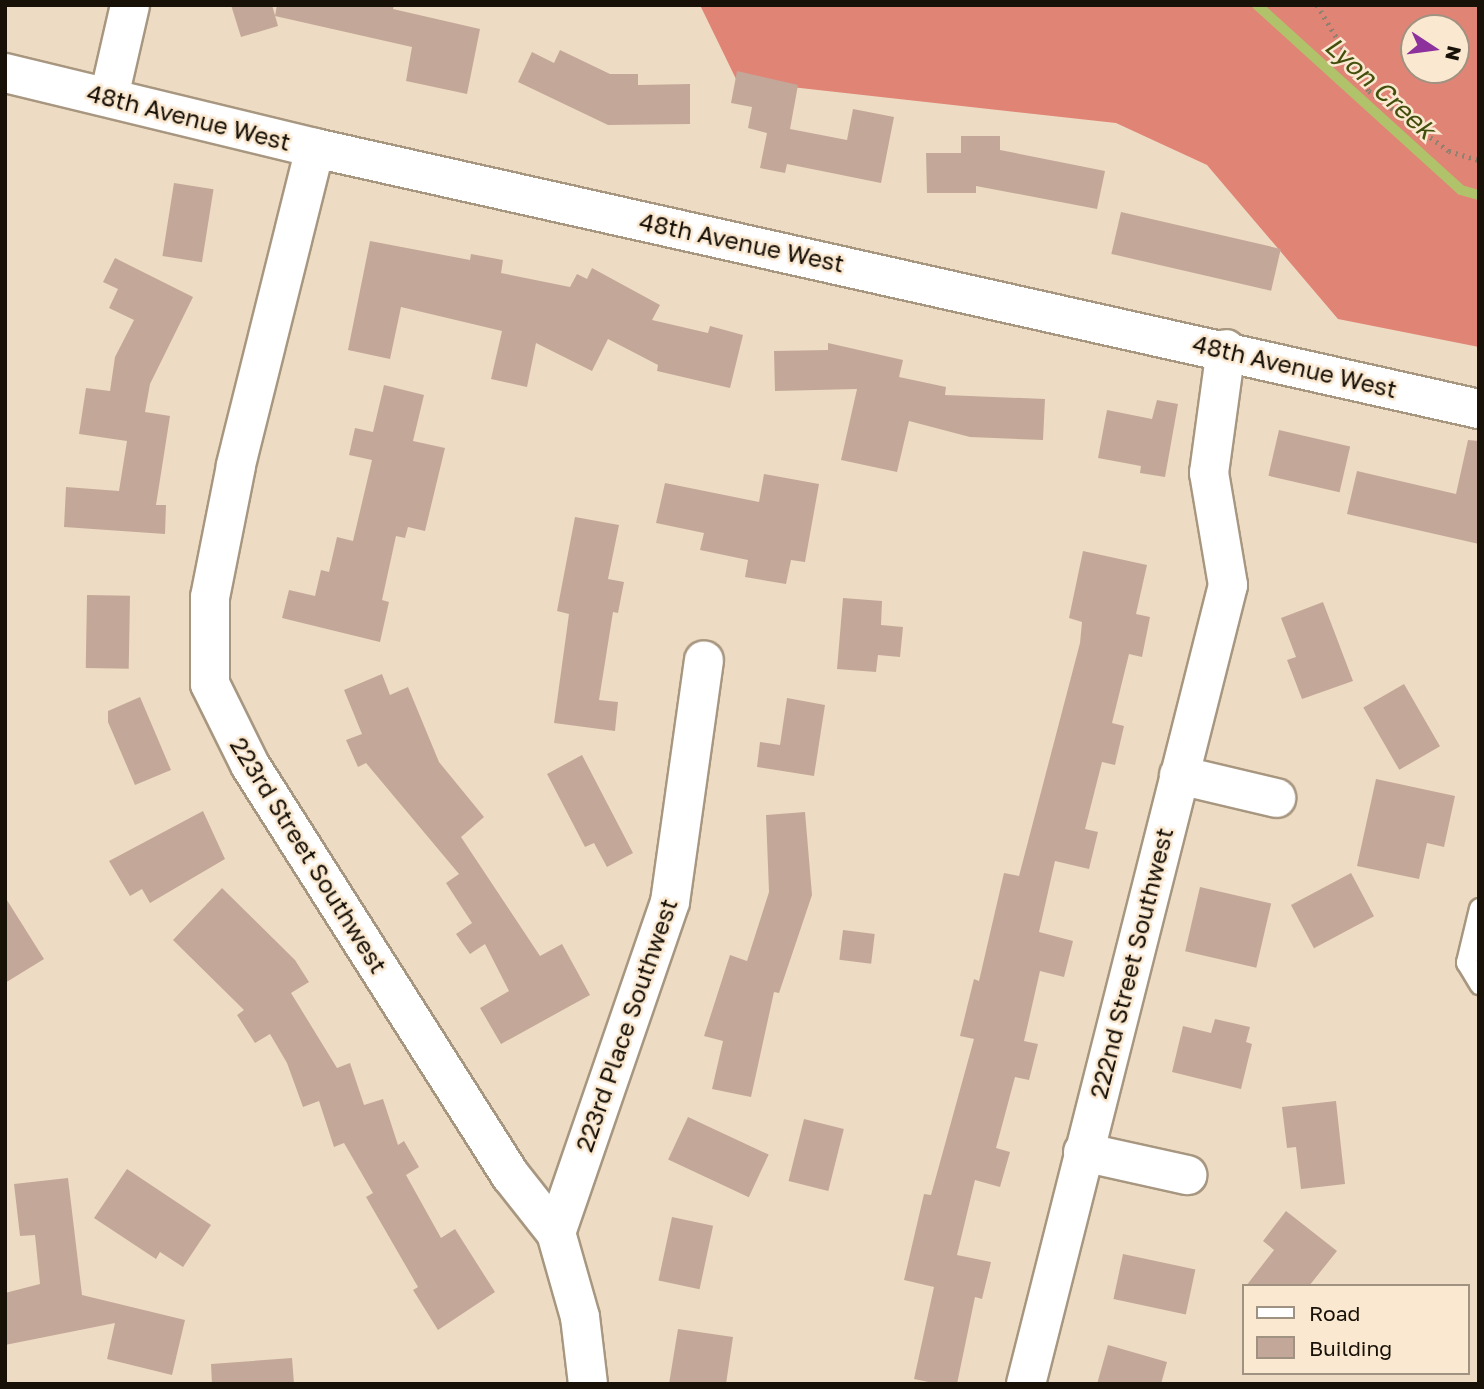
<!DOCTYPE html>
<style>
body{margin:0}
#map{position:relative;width:1484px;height:1389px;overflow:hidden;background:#eedbc3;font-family:"Golos Text",sans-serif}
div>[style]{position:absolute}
.forest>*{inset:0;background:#e08476}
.stream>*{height:10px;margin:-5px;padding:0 5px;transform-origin:5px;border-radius:5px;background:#b0c36b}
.building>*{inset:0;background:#c3a899;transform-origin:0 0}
.path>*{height:4.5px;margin-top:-2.25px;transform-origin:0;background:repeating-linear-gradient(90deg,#8f8170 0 2px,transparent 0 7px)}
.roads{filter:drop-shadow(2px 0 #a89780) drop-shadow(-2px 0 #a89780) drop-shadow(0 2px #a89780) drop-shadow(0 -2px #a89780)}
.service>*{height:19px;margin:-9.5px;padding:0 9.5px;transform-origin:9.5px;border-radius:9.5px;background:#fff}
.minor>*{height:38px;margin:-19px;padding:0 19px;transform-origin:19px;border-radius:19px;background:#fff}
.secondary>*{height:38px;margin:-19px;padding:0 19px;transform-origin:19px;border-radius:19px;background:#fff}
span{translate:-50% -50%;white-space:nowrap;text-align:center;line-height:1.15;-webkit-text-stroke:5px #fbe8d0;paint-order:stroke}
.street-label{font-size:24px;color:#171108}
.water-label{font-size:26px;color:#424e0b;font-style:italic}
.frame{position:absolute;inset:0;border:7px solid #171108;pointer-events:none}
.legend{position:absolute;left:1242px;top:1284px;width:228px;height:91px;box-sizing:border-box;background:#fbe8d0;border:2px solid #a09280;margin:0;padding:9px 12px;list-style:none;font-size:21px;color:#171108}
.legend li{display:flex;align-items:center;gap:14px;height:35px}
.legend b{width:35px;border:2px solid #a09280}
.north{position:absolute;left:1400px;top:14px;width:70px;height:70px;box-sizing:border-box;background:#fbe8d0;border:2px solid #a09280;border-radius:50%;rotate:103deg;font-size:19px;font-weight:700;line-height:28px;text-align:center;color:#171108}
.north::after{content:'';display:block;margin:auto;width:24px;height:32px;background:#8d319c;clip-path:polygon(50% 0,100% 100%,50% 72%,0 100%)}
</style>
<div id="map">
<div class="forest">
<div style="clip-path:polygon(evenodd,700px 5px,1479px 5px,1479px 347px,1338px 319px,1207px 165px,1116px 123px,737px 81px,700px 5px,1414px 28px,1456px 28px,1456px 70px,1414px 70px,1414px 28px)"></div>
</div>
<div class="stream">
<div style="left:1257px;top:5px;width:275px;rotate:42.2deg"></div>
<div style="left:1461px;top:190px;width:19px;rotate:16deg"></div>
</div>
<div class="building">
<div style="clip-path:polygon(231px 5px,272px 5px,278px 26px,241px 37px)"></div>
<div style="clip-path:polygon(277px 5px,394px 5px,393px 9px,480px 29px,467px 94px,406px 81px,412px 47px,275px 16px)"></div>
<div style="clip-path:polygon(560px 50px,610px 74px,638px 74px,638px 85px,690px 84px,690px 124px,608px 125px,518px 82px,532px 52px,554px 63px)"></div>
<div style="clip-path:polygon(737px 71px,798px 85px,790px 129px,847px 140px,853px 109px,894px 117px,881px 183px,787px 164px,785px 173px,760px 168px,767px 133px,748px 128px,752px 107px,731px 103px)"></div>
<div style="clip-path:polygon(961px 136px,1000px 136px,1000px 150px,1105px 171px,1097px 209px,976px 186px,976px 193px,927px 193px,926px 153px,961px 153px)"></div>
<div style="left:174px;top:183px;width:40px;height:74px;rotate:9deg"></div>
<div style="left:1121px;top:212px;width:164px;height:43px;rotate:13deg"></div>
<div style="clip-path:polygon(370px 241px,470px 260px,471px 254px,503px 260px,501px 273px,570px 287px,577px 274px,587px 279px,592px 268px,660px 305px,652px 320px,708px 333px,710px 326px,743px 335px,730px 388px,657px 371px,658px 365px,608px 339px,592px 371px,536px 343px,527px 387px,491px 379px,502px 331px,401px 307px,390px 359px,348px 350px)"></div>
<div style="clip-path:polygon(115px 258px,193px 297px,150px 384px,145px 412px,170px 416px,156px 505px,166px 505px,165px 534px,64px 527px,66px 487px,119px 491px,127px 441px,79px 434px,86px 388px,110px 391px,115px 357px,134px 320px,109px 308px,118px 289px,103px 282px)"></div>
<div style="clip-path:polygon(828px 343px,903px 360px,899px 377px,946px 387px,945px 395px,1045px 399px,1043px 440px,970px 437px,909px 421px,897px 472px,841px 460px,857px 389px,775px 391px,774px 351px,828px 350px)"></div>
<div style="clip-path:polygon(384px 385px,424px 395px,413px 441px,445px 448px,425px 531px,408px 527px,405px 538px,396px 536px,382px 600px,389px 602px,380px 642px,282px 618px,289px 590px,315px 596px,321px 570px,329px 572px,337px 537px,353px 541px,372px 460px,349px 455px,355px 428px,373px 432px)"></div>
<div style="clip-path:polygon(1157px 400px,1178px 404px,1165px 477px,1140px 473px,1141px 466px,1098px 458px,1107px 410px,1152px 419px)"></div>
<div style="left:1279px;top:430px;width:73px;height:47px;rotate:13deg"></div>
<div style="clip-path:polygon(1468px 440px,1479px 441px,1479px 544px,1347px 514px,1357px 471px,1456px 494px)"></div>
<div style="clip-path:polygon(764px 474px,819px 484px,805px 562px,791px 560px,786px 584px,745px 577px,748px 560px,700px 550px,704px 533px,656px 523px,665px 483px,759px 502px)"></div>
<div style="clip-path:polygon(575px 517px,619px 525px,608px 579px,624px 582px,618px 613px,613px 612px,599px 700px,618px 702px,615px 731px,554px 723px,569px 614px,557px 611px)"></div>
<div style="clip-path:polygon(1083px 551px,1147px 565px,1136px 614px,1150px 617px,1142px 657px,1129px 654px,1112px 723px,1124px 726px,1115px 765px,1102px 762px,1085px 829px,1098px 832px,1089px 869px,1055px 861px,1039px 932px,1073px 941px,1064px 977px,1040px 971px,1024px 1041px,1038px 1044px,1029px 1080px,1015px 1077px,996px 1148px,1010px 1152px,1000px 1187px,975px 1180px,957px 1255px,991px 1262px,982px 1299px,975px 1297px,957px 1384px,938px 1384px,914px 1379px,934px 1287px,904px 1280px,924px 1194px,931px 1195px,974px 1039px,960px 1036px,974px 979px,979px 981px,1004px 873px,1019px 876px,1080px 643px,1082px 622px,1069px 618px)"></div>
<div style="left:87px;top:595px;width:43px;height:73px;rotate:1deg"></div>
<div style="clip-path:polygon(843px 598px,882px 601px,881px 625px,903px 627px,900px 657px,878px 655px,876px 672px,837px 669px)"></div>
<div style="clip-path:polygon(1323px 602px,1353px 681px,1302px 699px,1287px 660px,1296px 657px,1281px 618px)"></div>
<div style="clip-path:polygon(382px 674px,390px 695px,408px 687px,439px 762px,484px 817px,461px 837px,540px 956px,562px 944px,590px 995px,501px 1044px,480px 1008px,509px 991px,485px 944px,470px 954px,456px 934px,472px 923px,446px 883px,459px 874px,366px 763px,358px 767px,346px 740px,362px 734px,344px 690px)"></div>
<div style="left:1404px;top:684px;width:72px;height:47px;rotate:60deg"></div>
<div style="clip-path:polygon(140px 697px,171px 770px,135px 785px,108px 722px,108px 711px)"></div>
<div style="clip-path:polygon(787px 698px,825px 705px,814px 776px,757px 767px,760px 742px,780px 745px)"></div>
<div style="clip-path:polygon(582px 755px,633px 853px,607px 867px,594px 843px,585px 847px,547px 774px)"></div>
<div style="clip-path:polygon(1376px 779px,1455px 796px,1444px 847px,1427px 843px,1419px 879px,1357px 866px)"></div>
<div style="clip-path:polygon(203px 811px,225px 859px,150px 903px,142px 889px,130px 896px,109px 861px)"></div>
<div style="clip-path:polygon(805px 812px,812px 895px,779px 993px,774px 992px,751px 1097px,712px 1089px,723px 1041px,704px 1036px,730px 955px,747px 961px,769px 892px,766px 815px)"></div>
<div style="left:1351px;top:873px;width:49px;height:68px;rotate:62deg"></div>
<div style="left:1200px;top:887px;width:73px;height:66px;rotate:13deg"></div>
<div style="clip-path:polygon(222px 888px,295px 960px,309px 982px,291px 993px,337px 1068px,350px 1063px,364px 1105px,383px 1099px,398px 1145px,404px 1141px,419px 1167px,406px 1175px,441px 1238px,455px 1229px,495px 1292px,438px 1330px,413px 1290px,418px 1287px,366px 1197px,373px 1193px,344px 1143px,334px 1147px,319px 1101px,303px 1107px,287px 1063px,270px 1034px,255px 1043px,237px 1015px,244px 1010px,173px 940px)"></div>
<div style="clip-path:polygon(5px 897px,44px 959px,5px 983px)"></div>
<div style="left:843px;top:930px;width:32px;height:30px;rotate:7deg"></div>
<div style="clip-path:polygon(1215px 1019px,1250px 1027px,1246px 1042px,1252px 1044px,1241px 1089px,1172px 1072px,1183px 1026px,1211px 1033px)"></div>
<div style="clip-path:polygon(1336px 1101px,1345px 1184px,1301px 1189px,1296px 1147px,1287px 1148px,1282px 1107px)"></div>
<div style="left:688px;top:1117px;width:89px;height:47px;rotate:25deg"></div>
<div style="left:804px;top:1119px;width:41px;height:64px;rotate:14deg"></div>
<div style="clip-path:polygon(127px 1169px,211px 1225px,183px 1267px,160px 1252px,156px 1259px,94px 1218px)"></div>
<div style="clip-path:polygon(68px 1178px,82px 1295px,185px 1320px,172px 1375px,107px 1359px,115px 1323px,5px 1345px,5px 1293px,40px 1284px,35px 1235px,20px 1236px,14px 1184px)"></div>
<div style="clip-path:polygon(1286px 1211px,1337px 1251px,1309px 1286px,1246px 1286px,1274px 1250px,1263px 1241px)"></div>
<div style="left:672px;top:1217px;width:42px;height:65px;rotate:12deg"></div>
<div style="left:1123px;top:1254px;width:74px;height:46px;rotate:12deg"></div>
<div style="clip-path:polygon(678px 1329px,733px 1337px,726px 1384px,669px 1384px)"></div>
<div style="clip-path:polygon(1108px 1345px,1167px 1362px,1161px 1384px,1097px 1384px)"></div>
<div style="clip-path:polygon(292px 1358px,294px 1384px,212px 1384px,211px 1364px)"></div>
</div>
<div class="path">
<div style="left:1317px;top:5px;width:100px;rotate:58.8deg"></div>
<div style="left:1369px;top:91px;width:100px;rotate:36.9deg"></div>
<div style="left:1449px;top:151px;width:31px;rotate:17deg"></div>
</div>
<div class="roads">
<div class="service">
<div style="left:1479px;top:908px;width:56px;rotate:103.5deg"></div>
<div style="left:1466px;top:962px;width:26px;rotate:59deg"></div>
</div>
<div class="minor">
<div style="left:109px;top:97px;width:94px;rotate:-77.1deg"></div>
<div style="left:315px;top:148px;width:328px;rotate:104deg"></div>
<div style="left:236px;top:466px;width:134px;rotate:101.2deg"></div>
<div style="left:210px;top:597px;width:87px;rotate:90deg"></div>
<div style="left:210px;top:684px;width:90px;rotate:63.7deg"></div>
<div style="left:250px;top:765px;width:487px;rotate:57.6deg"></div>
<div style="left:511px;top:1176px;width:73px;rotate:51.7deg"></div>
<div style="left:1179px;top:775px;width:100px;rotate:13.3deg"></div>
<div style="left:1083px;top:1152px;width:107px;rotate:12.5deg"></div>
<div style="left:588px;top:1384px;width:67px;rotate:-96.8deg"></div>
<div style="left:580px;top:1317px;width:87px;rotate:-105.9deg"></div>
<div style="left:556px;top:1233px;width:350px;rotate:-71deg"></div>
<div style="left:670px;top:902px;width:244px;rotate:-82deg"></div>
<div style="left:1026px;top:1384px;width:824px;rotate:-75.81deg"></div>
<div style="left:1228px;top:585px;width:114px;rotate:-99.6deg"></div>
<div style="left:1209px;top:473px;width:125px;rotate:-82.2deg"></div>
</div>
<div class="secondary">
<div style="left:5px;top:73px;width:319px;rotate:13.6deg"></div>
<div style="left:315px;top:148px;width:1193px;rotate:12.64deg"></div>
</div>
</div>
<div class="street-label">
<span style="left:189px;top:117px;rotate:14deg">48th Avenue West</span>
<span style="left:742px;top:242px;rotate:12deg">48th Avenue West</span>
<span style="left:1295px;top:366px;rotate:13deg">48th Avenue West</span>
<span style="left:309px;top:855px;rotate:58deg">223rd Street Southwest</span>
<span style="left:1131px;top:963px;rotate:-76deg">222nd Street Southwest</span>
<span style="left:626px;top:1025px;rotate:-71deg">223rd Place Southwest</span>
</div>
<div class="water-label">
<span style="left:1380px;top:88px;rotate:42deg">Lyon Creek</span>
</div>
<div class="frame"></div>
<ul class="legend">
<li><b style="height:9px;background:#fff"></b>Road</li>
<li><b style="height:19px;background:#c3a899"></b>Building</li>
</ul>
<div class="north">N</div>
</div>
